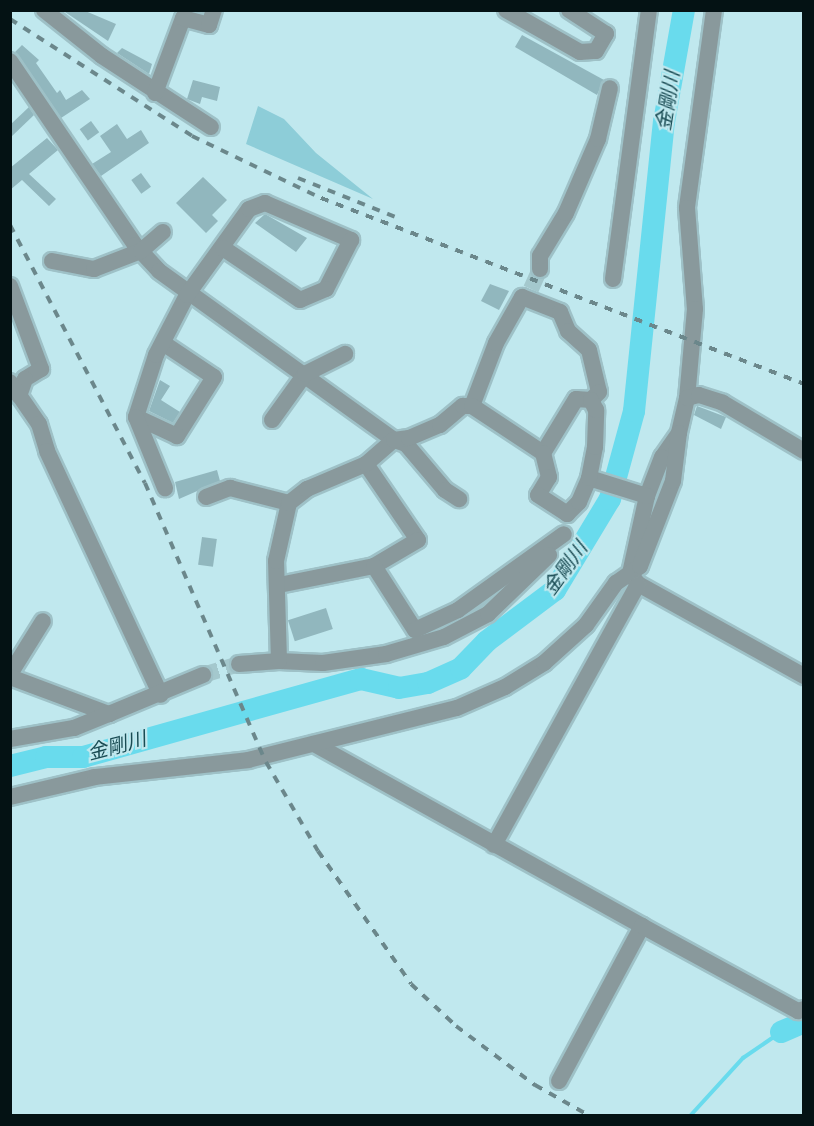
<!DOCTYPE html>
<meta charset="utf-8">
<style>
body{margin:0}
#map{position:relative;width:814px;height:1126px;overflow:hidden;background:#c0e8ee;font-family:"Varela Round","Noto Sans JP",sans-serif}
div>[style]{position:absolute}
.green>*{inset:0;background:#8dcdd8}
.stream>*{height:4px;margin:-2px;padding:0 2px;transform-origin:2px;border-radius:2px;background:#69dbed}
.river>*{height:22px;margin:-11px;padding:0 11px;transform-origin:11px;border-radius:11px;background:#69dbed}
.building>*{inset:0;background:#91b7be;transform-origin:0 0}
.minor-tunnel>*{height:16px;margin-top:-8px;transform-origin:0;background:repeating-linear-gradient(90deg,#a4c8cd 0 16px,transparent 0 24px)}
.roads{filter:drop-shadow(2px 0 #9ec1c7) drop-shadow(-2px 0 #9ec1c7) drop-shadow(0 2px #9ec1c7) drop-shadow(0 -2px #9ec1c7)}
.minor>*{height:16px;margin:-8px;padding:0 8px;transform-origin:8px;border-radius:8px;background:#89999c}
.rail>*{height:4px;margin-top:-2px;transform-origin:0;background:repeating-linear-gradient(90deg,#6b878b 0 8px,transparent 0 16px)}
span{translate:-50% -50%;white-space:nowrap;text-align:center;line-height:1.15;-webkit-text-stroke:4.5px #c0e8ee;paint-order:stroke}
.water-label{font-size:20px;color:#194b53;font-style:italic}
.frame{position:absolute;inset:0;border:12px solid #041214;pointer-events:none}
</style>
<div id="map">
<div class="green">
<div style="clip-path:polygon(258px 106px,284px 119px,316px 153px,373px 199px,246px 144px)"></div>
</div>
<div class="stream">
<div style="left:690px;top:1116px;width:79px;rotate:-47.6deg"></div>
<div style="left:743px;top:1058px;width:46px;rotate:-34.4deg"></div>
</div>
<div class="river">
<div style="left:10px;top:766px;width:37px;rotate:-14deg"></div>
<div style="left:46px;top:757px;width:37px"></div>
<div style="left:83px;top:757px;width:289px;rotate:-15.7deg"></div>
<div style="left:361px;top:679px;width:39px;rotate:13deg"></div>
<div style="left:399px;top:688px;width:29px;rotate:-10deg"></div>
<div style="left:428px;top:683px;width:36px;rotate:-24deg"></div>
<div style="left:461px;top:668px;width:37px;rotate:-46deg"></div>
<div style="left:487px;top:641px;width:85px;rotate:-36.9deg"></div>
<div style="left:555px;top:590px;width:106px;rotate:-58.9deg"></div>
<div style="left:610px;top:499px;width:91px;rotate:-74.7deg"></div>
<div style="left:634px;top:411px;width:291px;rotate:-84.1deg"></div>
<div style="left:664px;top:122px;width:114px;rotate:-79.9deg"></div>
<div style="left:781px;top:1032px;width:25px;rotate:-23deg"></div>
</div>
<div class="building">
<div style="clip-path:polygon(62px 10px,83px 10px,116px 24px,108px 41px)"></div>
<div style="clip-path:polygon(522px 35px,604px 80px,597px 95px,515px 47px)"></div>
<div style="clip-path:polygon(22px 45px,39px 60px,36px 63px,57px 93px,60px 90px,66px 100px,82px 90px,90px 99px,61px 118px,15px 52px)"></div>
<div style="clip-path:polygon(122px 48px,152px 64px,149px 74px,117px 53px)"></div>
<div style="clip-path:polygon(193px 80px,220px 87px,217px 101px,202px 97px,200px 104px,187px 99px)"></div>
<div style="clip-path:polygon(29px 107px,34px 115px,10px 138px,10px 125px)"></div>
<div style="left:91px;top:121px;width:14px;height:14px;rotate:54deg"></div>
<div style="clip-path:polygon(117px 124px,127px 139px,141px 130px,149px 143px,101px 176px,92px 164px,111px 152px,100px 136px)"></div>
<div style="clip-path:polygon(47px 138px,58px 150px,29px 174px,56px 199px,49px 206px,22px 180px,10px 190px,10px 168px)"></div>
<div style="left:141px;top:173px;width:17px;height:12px;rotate:54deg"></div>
<div style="clip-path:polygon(203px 177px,227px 200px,212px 215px,218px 221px,206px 233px,176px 203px)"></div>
<div style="clip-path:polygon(265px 214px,307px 238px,296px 252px,255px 223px)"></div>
<div style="clip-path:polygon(490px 284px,509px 291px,499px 310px,481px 301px)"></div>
<div style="clip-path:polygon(160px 380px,170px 386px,161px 400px,180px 412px,173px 423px,149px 411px)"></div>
<div style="clip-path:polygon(697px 406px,726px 417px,721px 429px,694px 415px)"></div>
<div style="clip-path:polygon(217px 470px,220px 481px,179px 499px,175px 482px)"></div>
<div style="left:202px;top:537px;width:15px;height:28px;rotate:8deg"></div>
<div style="left:326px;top:608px;width:22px;height:40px;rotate:72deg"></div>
</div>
<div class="minor-tunnel">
<div style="left:531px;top:289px;width:22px;rotate:-66deg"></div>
<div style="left:203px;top:675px;width:38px;rotate:-17deg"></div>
</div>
<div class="roads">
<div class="minor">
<div style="left:44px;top:10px;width:74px;rotate:38.4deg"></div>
<div style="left:102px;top:56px;width:130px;rotate:33.1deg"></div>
<div style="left:506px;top:10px;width:85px;rotate:29.6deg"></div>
<div style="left:580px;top:52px;width:16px;rotate:-4deg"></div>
<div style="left:596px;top:51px;width:20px;rotate:-60deg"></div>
<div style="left:606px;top:34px;width:44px;rotate:-147deg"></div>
<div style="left:714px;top:10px;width:200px;rotate:97.8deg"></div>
<div style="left:687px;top:208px;width:101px;rotate:85.5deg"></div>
<div style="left:695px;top:309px;width:89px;rotate:95.1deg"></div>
<div style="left:687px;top:398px;width:36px;rotate:103deg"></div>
<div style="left:679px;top:433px;width:29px;rotate:125deg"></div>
<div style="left:662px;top:457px;width:42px;rotate:111deg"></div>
<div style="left:647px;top:496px;width:79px;rotate:102.4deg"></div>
<div style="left:630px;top:573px;width:14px;rotate:54deg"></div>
<div style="left:638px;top:584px;width:190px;rotate:29deg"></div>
<div style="left:10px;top:61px;width:222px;rotate:55.8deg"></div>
<div style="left:135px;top:245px;width:35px;rotate:47deg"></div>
<div style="left:159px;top:271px;width:289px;rotate:35.7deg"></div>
<div style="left:394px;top:440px;width:13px;rotate:18deg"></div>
<div style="left:406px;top:444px;width:60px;rotate:49.7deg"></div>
<div style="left:445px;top:490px;width:17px;rotate:33deg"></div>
<div style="left:155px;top:93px;width:80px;rotate:-69.5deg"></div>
<div style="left:183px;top:18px;width:27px;rotate:15deg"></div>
<div style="left:209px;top:25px;width:16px;rotate:-72deg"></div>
<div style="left:52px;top:261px;width:43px;rotate:10.8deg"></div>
<div style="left:94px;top:269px;width:50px;rotate:-21deg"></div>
<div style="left:141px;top:251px;width:29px;rotate:-41deg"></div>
<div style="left:540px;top:269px;width:13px;rotate:-90deg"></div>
<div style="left:540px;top:256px;width:50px;rotate:-58.8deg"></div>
<div style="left:566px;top:213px;width:81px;rotate:-66.6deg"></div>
<div style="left:598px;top:139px;width:52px;rotate:-76.8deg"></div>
<div style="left:613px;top:279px;width:271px;rotate:-82.4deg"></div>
<div style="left:10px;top:286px;width:89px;rotate:69.5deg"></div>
<div style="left:41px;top:369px;width:19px;rotate:148deg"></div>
<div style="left:25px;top:379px;width:18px;rotate:109deg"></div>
<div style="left:163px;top:343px;width:61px;rotate:33.7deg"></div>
<div style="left:214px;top:377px;width:70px;rotate:122.1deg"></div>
<div style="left:177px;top:436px;width:45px;rotate:-155.1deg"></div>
<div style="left:136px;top:417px;width:65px;rotate:-72.1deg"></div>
<div style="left:156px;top:355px;width:68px;rotate:-62.7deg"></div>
<div style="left:187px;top:295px;width:106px;rotate:-54.2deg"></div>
<div style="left:249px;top:209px;width:17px;rotate:-21deg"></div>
<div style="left:265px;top:203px;width:94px;rotate:23.3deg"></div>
<div style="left:351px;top:240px;width:55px;rotate:117deg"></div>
<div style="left:326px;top:289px;width:28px;rotate:157deg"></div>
<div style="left:300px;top:300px;width:93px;rotate:-146deg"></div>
<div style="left:10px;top:382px;width:51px;rotate:55.4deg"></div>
<div style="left:39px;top:424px;width:28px;rotate:73deg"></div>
<div style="left:47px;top:451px;width:269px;rotate:65deg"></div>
<div style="left:687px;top:398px;width:12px;rotate:-14deg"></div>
<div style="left:699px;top:395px;width:25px;rotate:18deg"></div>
<div style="left:723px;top:403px;width:94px;rotate:30.7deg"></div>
<div style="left:472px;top:406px;width:67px;rotate:-69.1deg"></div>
<div style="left:496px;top:343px;width:53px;rotate:-60.5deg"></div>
<div style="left:522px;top:297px;width:41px;rotate:21.5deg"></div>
<div style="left:560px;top:312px;width:21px;rotate:67deg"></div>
<div style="left:568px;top:331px;width:28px;rotate:42deg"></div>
<div style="left:589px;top:350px;width:43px;rotate:76.6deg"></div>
<div style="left:599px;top:392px;width:11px;rotate:135deg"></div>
<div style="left:591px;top:400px;width:15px;rotate:-176deg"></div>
<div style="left:576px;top:399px;width:63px;rotate:121.4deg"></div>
<div style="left:136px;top:417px;width:77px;rotate:67.8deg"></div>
<div style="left:272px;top:420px;width:57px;rotate:-54.3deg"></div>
<div style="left:305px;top:374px;width:45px;rotate:-26.6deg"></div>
<div style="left:366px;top:464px;width:92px;rotate:55.6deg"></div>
<div style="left:418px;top:540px;width:51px;rotate:149.4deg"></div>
<div style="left:589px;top:478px;width:61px;rotate:17.2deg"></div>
<div style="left:206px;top:497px;width:26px;rotate:-21deg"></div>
<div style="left:230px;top:488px;width:61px;rotate:14.3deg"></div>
<div style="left:279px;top:585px;width:97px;rotate:-11.3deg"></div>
<div style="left:374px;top:566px;width:76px;rotate:57.4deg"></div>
<div style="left:415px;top:630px;width:47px;rotate:-24.9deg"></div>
<div style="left:458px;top:610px;width:130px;rotate:-35.6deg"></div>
<div style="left:279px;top:661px;width:44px;rotate:2.6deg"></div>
<div style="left:323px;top:663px;width:64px;rotate:-8.1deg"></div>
<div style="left:386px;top:654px;width:60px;rotate:-16.3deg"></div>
<div style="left:444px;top:637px;width:50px;rotate:-27.6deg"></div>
<div style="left:488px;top:614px;width:85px;rotate:-44deg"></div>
<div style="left:239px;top:664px;width:40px;rotate:-4.3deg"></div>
<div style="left:279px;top:661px;width:100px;rotate:-91.7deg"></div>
<div style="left:276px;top:561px;width:59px;rotate:-77.4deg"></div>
<div style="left:289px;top:503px;width:23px;rotate:-38deg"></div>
<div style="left:307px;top:489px;width:64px;rotate:-23deg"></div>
<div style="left:366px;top:464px;width:37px;rotate:-41deg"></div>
<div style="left:394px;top:440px;width:15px;rotate:-8deg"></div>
<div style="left:409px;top:438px;width:34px;rotate:-23deg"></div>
<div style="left:440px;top:425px;width:30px;rotate:-40deg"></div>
<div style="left:463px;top:406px;width:9px"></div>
<div style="left:472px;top:406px;width:85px;rotate:33.5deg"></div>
<div style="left:543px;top:453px;width:25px;rotate:76deg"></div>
<div style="left:549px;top:477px;width:21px;rotate:121deg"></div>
<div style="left:538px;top:495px;width:35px;rotate:33deg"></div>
<div style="left:567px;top:514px;width:17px;rotate:-45deg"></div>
<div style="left:579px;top:502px;width:26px;rotate:-67deg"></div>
<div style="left:589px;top:478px;width:32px;rotate:-79deg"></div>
<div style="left:595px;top:447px;width:37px;rotate:-88deg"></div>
<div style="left:596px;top:410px;width:11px;rotate:-117deg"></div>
<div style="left:10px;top:674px;width:62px;rotate:-58.1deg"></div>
<div style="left:10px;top:677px;width:106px;rotate:20.5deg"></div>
<div style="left:109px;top:714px;width:102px;rotate:-22.5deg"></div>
<div style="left:10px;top:739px;width:65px;rotate:-9.8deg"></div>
<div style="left:74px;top:728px;width:38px;rotate:-22deg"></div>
<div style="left:314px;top:744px;width:375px;rotate:29deg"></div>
<div style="left:10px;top:797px;width:87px;rotate:-13.2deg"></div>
<div style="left:95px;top:777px;width:154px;rotate:-6.3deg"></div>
<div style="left:248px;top:760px;width:215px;rotate:-14deg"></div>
<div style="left:457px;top:708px;width:52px;rotate:-23.6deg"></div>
<div style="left:505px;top:687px;width:46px;rotate:-31.6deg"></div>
<div style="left:544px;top:663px;width:57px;rotate:-42.1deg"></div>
<div style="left:586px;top:625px;width:52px;rotate:-54.5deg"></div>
<div style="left:616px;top:583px;width:29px;rotate:-35deg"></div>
<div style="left:640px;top:566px;width:91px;rotate:-68.8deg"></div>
<div style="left:673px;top:481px;width:48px;rotate:-82.9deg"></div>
<div style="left:494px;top:845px;width:298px;rotate:-61.1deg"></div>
<div style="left:559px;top:1081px;width:176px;rotate:-61.8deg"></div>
<div style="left:642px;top:926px;width:178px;rotate:28.6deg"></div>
<div style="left:798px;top:1011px;width:6px;rotate:-18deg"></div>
</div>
</div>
<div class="rail">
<div style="left:10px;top:19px;width:216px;rotate:32.7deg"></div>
<div style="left:192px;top:136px;width:143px;rotate:25.7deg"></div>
<div style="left:321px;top:198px;width:518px;rotate:21.06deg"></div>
<div style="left:298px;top:178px;width:108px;rotate:21.8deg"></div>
<div style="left:10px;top:225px;width:291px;rotate:62.4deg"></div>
<div style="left:145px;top:483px;width:304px;rotate:66.6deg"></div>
<div style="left:266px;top:762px;width:103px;rotate:59.7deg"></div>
<div style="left:318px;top:851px;width:162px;rotate:55deg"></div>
<div style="left:411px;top:984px;width:62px;rotate:43deg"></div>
<div style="left:456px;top:1026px;width:99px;rotate:36.8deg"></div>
<div style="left:535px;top:1085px;width:63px;rotate:29.4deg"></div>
</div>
<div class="water-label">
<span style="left:669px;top:101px;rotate:-81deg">金剛川</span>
<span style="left:566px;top:569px;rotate:-54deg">金剛川</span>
<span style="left:117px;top:747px;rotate:-15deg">金剛川</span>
</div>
<div class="frame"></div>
</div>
